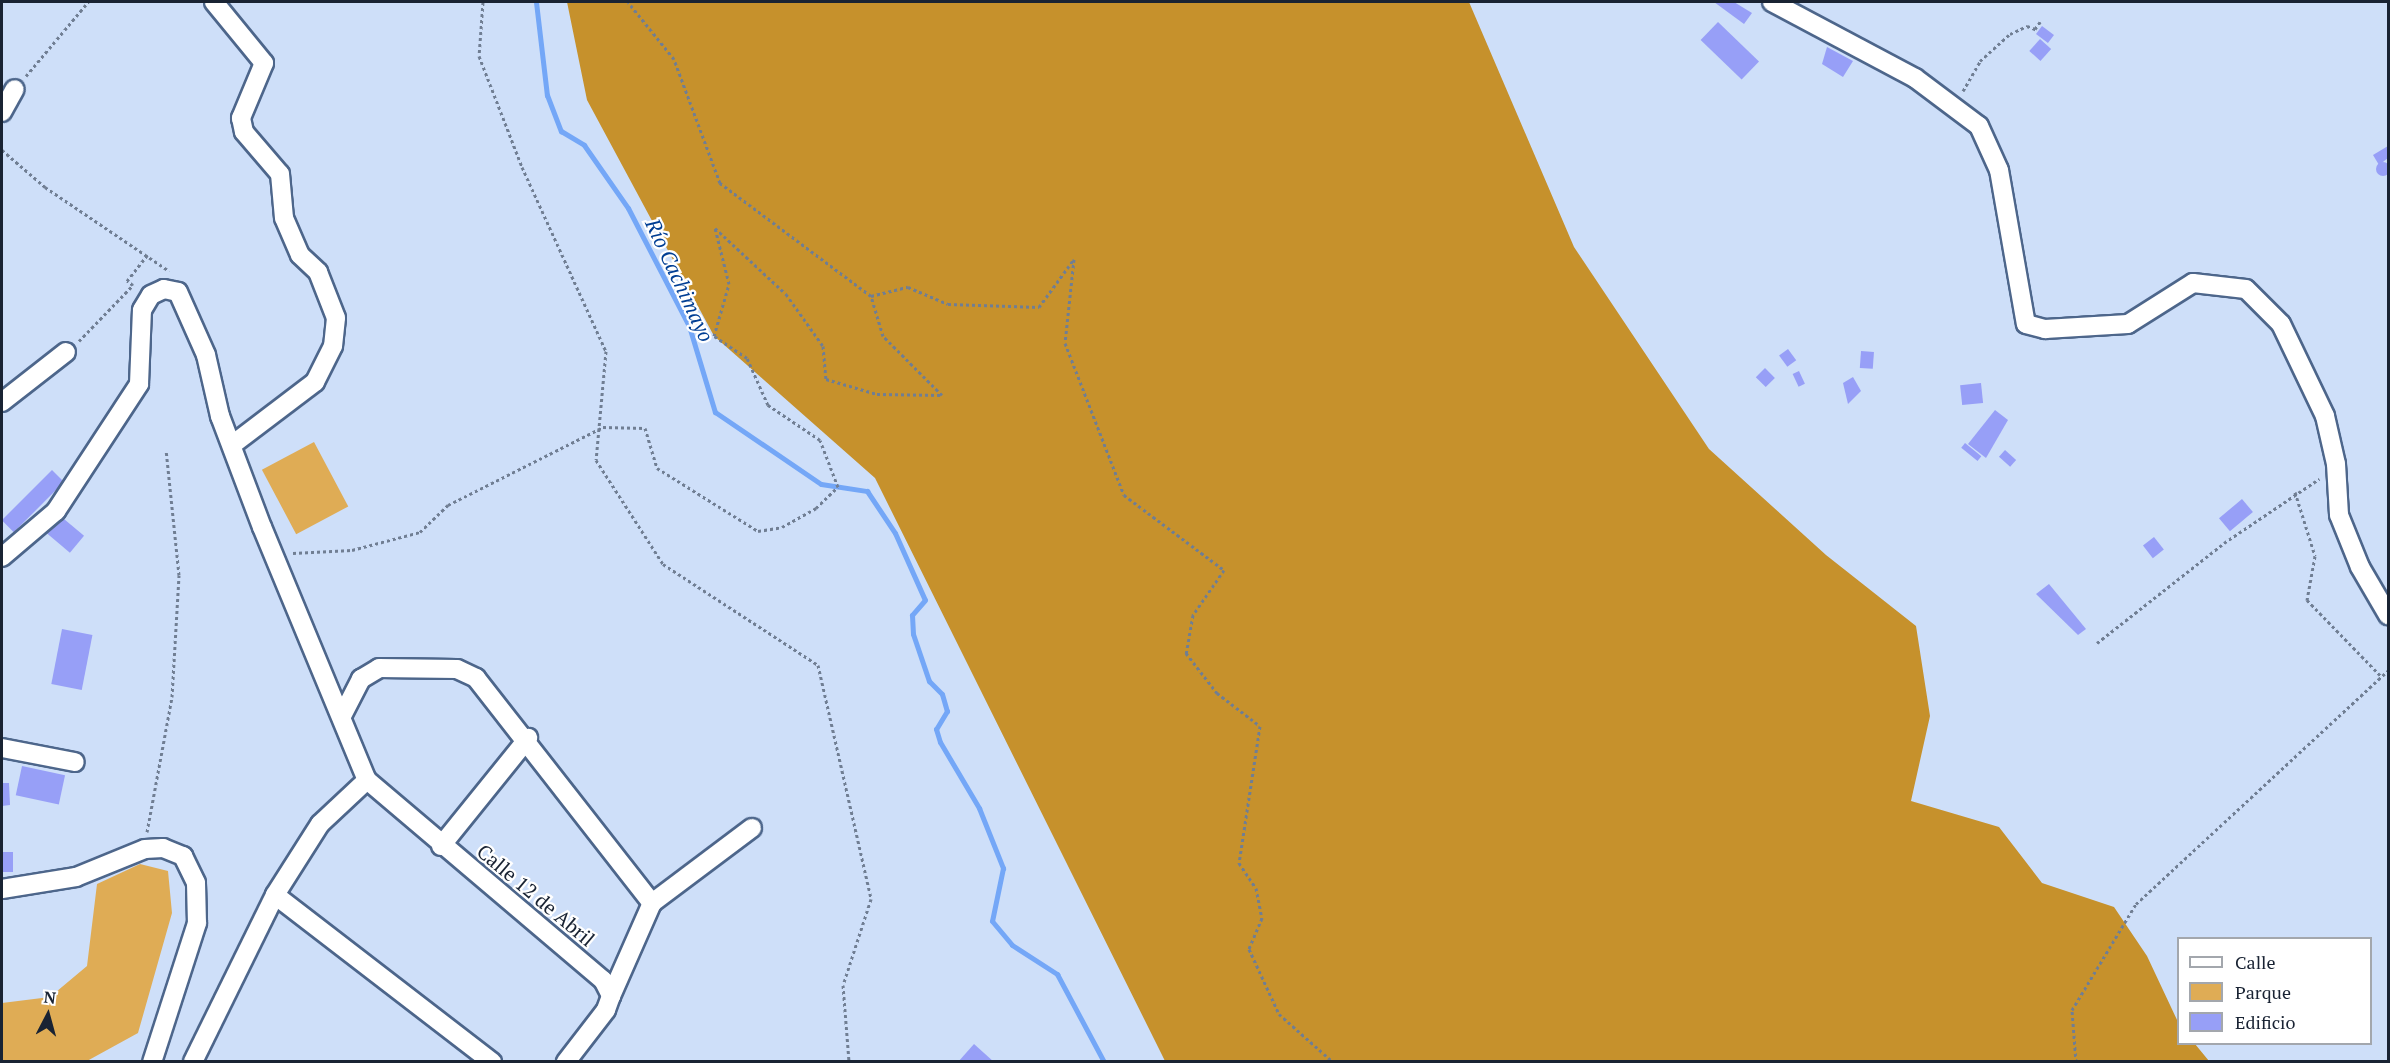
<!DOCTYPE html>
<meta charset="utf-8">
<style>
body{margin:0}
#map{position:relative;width:2390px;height:1063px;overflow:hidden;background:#cedff9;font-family:"PT Serif",serif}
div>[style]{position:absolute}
.green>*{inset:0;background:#dfac55;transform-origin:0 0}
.forest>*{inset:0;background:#c6912c}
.stream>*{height:5px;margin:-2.5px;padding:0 2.5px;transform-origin:2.5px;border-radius:2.5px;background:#74a7f7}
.building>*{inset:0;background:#979ff7;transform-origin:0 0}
.round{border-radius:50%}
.path>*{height:3px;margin-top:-1.5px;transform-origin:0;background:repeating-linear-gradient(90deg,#707e93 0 3px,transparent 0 6px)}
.roads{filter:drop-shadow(2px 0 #4d668b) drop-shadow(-2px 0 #4d668b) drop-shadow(0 2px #4d668b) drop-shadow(0 -2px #4d668b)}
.minor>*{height:18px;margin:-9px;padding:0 9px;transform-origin:9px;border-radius:9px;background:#fff}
span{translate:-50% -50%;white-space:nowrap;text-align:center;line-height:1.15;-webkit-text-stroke:4.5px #fff;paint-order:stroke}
.street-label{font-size:20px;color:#192333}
.water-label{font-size:21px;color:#003e94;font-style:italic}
.frame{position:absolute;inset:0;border:3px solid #192333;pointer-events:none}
.legend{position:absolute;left:2177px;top:937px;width:195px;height:108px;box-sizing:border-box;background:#fff;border:2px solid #a3a7ad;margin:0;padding:8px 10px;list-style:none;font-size:18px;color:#192333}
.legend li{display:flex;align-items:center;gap:12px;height:30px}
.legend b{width:30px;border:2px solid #a3a7ad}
.north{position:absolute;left:18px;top:985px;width:60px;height:60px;-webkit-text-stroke:4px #fff;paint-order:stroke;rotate:6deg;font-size:16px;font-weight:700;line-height:24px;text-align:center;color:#192333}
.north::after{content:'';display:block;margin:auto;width:21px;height:27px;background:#192333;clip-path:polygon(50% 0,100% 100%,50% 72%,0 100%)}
</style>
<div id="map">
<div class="green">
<div style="left:314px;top:442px;width:73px;height:59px;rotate:62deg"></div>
<div style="clip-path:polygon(140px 864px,168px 871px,172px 913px,138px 1033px,87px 1061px,2px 1061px,2px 1003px,50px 997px,87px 966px,97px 884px)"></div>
</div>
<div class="forest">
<div style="clip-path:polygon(567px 2px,1469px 2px,1574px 247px,1709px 449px,1826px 555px,1916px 626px,1930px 716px,1911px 801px,1999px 827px,2042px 883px,2114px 907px,2147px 956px,2178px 1022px,2178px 1044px,2195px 1044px,2209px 1061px,1165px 1061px,875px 478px,714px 336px,587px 100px)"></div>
</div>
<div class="stream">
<div style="left:536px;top:2px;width:94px;rotate:83.3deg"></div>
<div style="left:547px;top:95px;width:39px;rotate:69deg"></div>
<div style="left:561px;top:131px;width:27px;rotate:31deg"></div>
<div style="left:584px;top:145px;width:77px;rotate:55.1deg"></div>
<div style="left:628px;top:208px;width:133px;rotate:62.7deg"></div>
<div style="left:689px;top:326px;width:90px;rotate:73.2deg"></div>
<div style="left:715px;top:412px;width:128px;rotate:34.2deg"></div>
<div style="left:821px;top:484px;width:47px;rotate:8.7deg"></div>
<div style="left:867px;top:491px;width:50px;rotate:56.3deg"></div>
<div style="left:895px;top:533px;width:73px;rotate:65.9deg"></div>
<div style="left:925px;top:600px;width:20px;rotate:131deg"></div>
<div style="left:912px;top:615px;width:19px;rotate:87deg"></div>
<div style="left:913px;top:634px;width:50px;rotate:71.2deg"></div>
<div style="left:929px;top:681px;width:18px;rotate:45deg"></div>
<div style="left:942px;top:694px;width:18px;rotate:74deg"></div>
<div style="left:947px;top:711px;width:21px;rotate:121deg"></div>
<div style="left:936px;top:729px;width:14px;rotate:73deg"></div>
<div style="left:940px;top:742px;width:77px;rotate:59.4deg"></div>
<div style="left:979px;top:808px;width:65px;rotate:68.2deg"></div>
<div style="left:1003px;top:868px;width:54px;rotate:101.7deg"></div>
<div style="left:992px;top:921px;width:31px;rotate:50deg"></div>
<div style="left:1012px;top:945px;width:54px;rotate:32.8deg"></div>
<div style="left:1057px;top:974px;width:100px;rotate:61.9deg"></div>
</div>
<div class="building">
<div style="clip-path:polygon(1714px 2px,1734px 2px,1752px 13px,1744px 24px)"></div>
<div style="left:1718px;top:22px;width:57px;height:25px;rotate:44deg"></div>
<div style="left:2042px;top:26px;width:15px;height:10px;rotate:37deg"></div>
<div style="left:2040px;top:39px;width:15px;height:16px;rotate:42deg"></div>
<div style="clip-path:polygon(1827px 47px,1853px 61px,1843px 77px,1822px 64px)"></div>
<div style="clip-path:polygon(2388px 146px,2388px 158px,2379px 165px,2373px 155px)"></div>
<div class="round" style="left:2376px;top:162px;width:14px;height:14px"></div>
<div style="left:1788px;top:349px;width:14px;height:11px;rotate:54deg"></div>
<div style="left:1861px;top:351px;width:13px;height:17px;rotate:4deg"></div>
<div style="left:1765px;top:368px;width:14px;height:13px;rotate:45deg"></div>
<div style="left:1799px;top:371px;width:14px;height:7px;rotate:65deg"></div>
<div style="clip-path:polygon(1853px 377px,1861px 391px,1848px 404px,1843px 383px)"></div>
<div style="left:1981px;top:383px;width:20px;height:21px;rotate:84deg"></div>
<div style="clip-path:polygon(1995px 410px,2008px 420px,1986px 458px,1968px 444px)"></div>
<div style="left:1965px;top:443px;width:21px;height:6px;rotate:39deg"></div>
<div style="left:2005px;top:450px;width:15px;height:9px;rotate:42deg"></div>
<div style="left:52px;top:470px;width:17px;height:71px;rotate:45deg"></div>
<div style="left:2242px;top:499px;width:17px;height:30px;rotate:50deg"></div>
<div style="left:58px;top:514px;width:34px;height:22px;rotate:40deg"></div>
<div style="left:2154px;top:537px;width:16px;height:14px;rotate:52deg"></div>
<div style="clip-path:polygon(2049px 584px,2086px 629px,2078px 635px,2036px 594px)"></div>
<div style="left:62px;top:629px;width:31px;height:56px;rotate:11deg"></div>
<div style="left:22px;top:766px;width:44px;height:30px;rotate:12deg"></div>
<div style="clip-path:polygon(2px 783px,9px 783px,10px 805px,2px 806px)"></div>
<div style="left:2px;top:852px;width:11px;height:20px"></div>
<div style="clip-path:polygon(974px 1044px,994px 1062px,958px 1062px)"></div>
</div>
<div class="path">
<div style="left:483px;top:2px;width:54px;rotate:94.2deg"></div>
<div style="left:479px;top:56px;width:119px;rotate:68.8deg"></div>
<div style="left:522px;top:167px;width:202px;rotate:65.5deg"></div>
<div style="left:606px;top:351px;width:109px;rotate:95.2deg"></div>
<div style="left:596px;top:460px;width:124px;rotate:57.2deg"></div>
<div style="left:663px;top:564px;width:185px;rotate:33.1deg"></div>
<div style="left:818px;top:665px;width:240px;rotate:77.2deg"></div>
<div style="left:871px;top:899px;width:90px;rotate:108deg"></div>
<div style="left:843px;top:985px;width:77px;rotate:85.5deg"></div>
<div style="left:26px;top:76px;width:97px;rotate:-50deg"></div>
<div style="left:1963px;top:91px;width:34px;rotate:-60deg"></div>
<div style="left:1980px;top:61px;width:40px;rotate:-42deg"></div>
<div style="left:2010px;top:34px;width:19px;rotate:-25deg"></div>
<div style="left:2027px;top:26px;width:9px;rotate:21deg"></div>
<div style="left:2035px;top:29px;width:9px;rotate:-54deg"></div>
<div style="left:2px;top:150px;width:57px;rotate:40.7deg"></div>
<div style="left:45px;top:187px;width:150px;rotate:34.1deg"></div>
<div style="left:871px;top:296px;width:38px;rotate:-14deg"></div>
<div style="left:908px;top:287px;width:43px;rotate:23deg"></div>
<div style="left:948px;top:304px;width:91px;rotate:1.9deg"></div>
<div style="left:1039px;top:307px;width:59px;rotate:-53.9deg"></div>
<div style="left:1074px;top:259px;width:84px;rotate:96.1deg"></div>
<div style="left:1065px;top:343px;width:163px;rotate:68.8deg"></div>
<div style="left:1124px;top:495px;width:125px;rotate:36.9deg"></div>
<div style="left:1224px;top:570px;width:55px;rotate:124.6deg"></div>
<div style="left:1193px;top:615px;width:39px;rotate:100deg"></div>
<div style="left:1186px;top:653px;width:51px;rotate:52.2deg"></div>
<div style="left:1217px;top:693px;width:54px;rotate:37.5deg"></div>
<div style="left:1260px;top:726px;width:139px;rotate:98.7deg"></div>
<div style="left:1239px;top:863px;width:30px;rotate:56deg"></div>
<div style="left:1256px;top:888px;width:31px;rotate:79deg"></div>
<div style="left:1262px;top:918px;width:34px;rotate:113deg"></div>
<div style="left:1249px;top:949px;width:72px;rotate:65.2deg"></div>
<div style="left:1279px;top:1014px;width:72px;rotate:41.6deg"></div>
<div style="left:79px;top:341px;width:78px;rotate:-46deg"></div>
<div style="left:133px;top:285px;width:7px;rotate:-146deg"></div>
<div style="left:127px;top:281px;width:33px;rotate:-52deg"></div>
<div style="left:2295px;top:492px;width:67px;rotate:72.6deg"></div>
<div style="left:2315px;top:556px;width:45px;rotate:100.3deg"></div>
<div style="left:2307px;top:600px;width:107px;rotate:45.8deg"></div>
<div style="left:293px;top:553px;width:59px;rotate:-2.9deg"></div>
<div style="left:352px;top:550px;width:70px;rotate:-14.8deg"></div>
<div style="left:420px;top:532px;width:39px;rotate:-44deg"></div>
<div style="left:448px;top:505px;width:174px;rotate:-26.7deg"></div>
<div style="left:603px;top:427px;width:42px;rotate:1.4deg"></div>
<div style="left:645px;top:428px;width:42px;rotate:73.3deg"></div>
<div style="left:657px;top:468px;width:119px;rotate:32deg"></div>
<div style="left:758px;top:531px;width:24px;rotate:-9deg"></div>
<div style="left:782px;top:527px;width:39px;rotate:-29deg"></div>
<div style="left:816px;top:508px;width:30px;rotate:-44deg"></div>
<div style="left:838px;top:487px;width:50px;rotate:-111deg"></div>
<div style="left:820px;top:440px;width:63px;rotate:-146.1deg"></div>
<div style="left:768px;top:405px;width:51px;rotate:-114.1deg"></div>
<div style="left:747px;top:358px;width:40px;rotate:-146deg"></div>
<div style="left:714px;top:336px;width:54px;rotate:-73.9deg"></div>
<div style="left:729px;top:284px;width:58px;rotate:-104deg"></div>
<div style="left:715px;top:228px;width:97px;rotate:42.9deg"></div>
<div style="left:786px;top:294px;width:64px;rotate:54.6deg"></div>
<div style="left:823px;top:346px;width:33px;rotate:85deg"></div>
<div style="left:826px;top:379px;width:53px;rotate:16.4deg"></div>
<div style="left:877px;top:394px;width:65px;rotate:0.9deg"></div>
<div style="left:942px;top:395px;width:83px;rotate:-135deg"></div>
<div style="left:883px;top:336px;width:42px;rotate:-106.7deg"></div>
<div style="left:871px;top:296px;width:189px;rotate:-143.2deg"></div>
<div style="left:720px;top:183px;width:132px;rotate:-110.4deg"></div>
<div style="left:674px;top:59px;width:73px;rotate:-128.9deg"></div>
<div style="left:2097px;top:643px;width:162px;rotate:-38.2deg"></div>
<div style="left:2224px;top:543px;width:115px;rotate:-34deg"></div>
<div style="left:147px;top:832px;width:137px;rotate:-79.5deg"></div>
<div style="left:172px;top:697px;width:122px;rotate:-86.7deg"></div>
<div style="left:179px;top:575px;width:126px;rotate:-95.9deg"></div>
<div style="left:2076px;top:1062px;width:52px;rotate:-94.4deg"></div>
<div style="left:2072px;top:1010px;width:124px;rotate:-58.9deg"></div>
<div style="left:2136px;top:904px;width:343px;rotate:-42.8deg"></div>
</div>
<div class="roads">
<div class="minor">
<div style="left:214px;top:2px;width:79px;rotate:50.7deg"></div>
<div style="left:264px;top:63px;width:60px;rotate:112.7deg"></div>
<div style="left:241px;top:118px;width:14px;rotate:78deg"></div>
<div style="left:244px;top:132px;width:55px;rotate:49.4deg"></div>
<div style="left:280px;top:174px;width:44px;rotate:84.8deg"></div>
<div style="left:284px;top:218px;width:40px;rotate:66.6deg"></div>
<div style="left:300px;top:255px;width:25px;rotate:43deg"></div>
<div style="left:318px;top:272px;width:49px;rotate:68.6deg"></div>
<div style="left:336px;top:318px;width:28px;rotate:96deg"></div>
<div style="left:333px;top:346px;width:40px;rotate:116.6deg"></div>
<div style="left:315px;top:382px;width:104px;rotate:142.8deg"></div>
<div style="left:1772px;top:2px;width:162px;rotate:28deg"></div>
<div style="left:1915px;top:78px;width:80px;rotate:36.9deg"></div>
<div style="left:1979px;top:126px;width:48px;rotate:65.6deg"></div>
<div style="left:1999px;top:170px;width:156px;rotate:80.1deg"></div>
<div style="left:2026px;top:324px;width:20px;rotate:15deg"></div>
<div style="left:2045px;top:329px;width:83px;rotate:-3.4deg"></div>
<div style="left:2128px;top:324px;width:77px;rotate:-32.2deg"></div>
<div style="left:2193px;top:283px;width:53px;rotate:6.5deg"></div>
<div style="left:2246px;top:289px;width:49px;rotate:45deg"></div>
<div style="left:2281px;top:324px;width:102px;rotate:64.4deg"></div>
<div style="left:2325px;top:416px;width:49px;rotate:77.1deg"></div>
<div style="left:2336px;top:464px;width:51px;rotate:86.6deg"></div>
<div style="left:2339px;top:515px;width:56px;rotate:68deg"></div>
<div style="left:2360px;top:567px;width:56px;rotate:59.7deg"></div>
<div style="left:2px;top:112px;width:26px;rotate:-61deg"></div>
<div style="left:2px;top:402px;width:81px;rotate:-38deg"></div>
<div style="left:2px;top:557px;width:71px;rotate:-40.4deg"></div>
<div style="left:56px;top:511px;width:152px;rotate:-56.8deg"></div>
<div style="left:139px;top:384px;width:74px;rotate:-87.7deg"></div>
<div style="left:142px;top:310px;width:17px;rotate:-59deg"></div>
<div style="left:151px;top:295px;width:14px;rotate:-25deg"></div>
<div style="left:164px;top:289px;width:14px;rotate:12deg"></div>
<div style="left:178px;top:292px;width:69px;rotate:66deg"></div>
<div style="left:206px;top:355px;width:63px;rotate:77.1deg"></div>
<div style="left:220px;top:416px;width:119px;rotate:69.3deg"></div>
<div style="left:262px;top:527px;width:274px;rotate:67.5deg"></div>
<div style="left:367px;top:780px;width:64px;rotate:136.9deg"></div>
<div style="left:320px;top:824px;width:84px;rotate:122.4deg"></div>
<div style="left:275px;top:895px;width:186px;rotate:116.2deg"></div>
<div style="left:342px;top:716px;width:42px;rotate:-62.8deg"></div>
<div style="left:361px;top:679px;width:21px;rotate:-31deg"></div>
<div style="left:379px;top:668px;width:78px;rotate:0.7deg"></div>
<div style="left:457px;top:669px;width:21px;rotate:25deg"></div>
<div style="left:476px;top:678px;width:286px;rotate:52deg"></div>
<div style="left:2px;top:748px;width:74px;rotate:10.9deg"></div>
<div style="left:367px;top:780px;width:309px;rotate:40.3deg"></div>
<div style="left:603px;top:980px;width:18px;rotate:63deg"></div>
<div style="left:611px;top:996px;width:15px;rotate:110deg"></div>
<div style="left:606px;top:1010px;width:66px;rotate:127.6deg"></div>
<div style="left:441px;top:846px;width:139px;rotate:-51.1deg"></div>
<div style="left:2px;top:889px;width:75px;rotate:-9.2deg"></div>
<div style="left:76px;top:877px;width:74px;rotate:-22.1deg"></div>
<div style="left:145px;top:849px;width:18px;rotate:-3deg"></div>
<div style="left:163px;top:848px;width:22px;rotate:22deg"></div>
<div style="left:183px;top:856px;width:30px;rotate:64deg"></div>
<div style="left:196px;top:883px;width:40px;rotate:88.6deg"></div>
<div style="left:197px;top:923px;width:146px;rotate:107.9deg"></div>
<div style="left:275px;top:895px;width:274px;rotate:37.6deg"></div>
<div style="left:611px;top:996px;width:102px;rotate:-66.2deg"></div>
<div style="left:652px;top:903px;width:125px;rotate:-36.9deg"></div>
</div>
</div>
<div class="street-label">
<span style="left:536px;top:895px;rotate:40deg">Calle 12 de Abril</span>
</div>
<div class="water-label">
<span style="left:680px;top:280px;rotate:65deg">Río Cachimayo</span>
</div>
<div class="frame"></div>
<ul class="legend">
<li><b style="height:8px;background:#fff"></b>Calle</li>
<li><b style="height:16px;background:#dfac55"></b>Parque</li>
<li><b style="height:16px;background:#979ff7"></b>Edificio</li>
</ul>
<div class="north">N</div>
</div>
